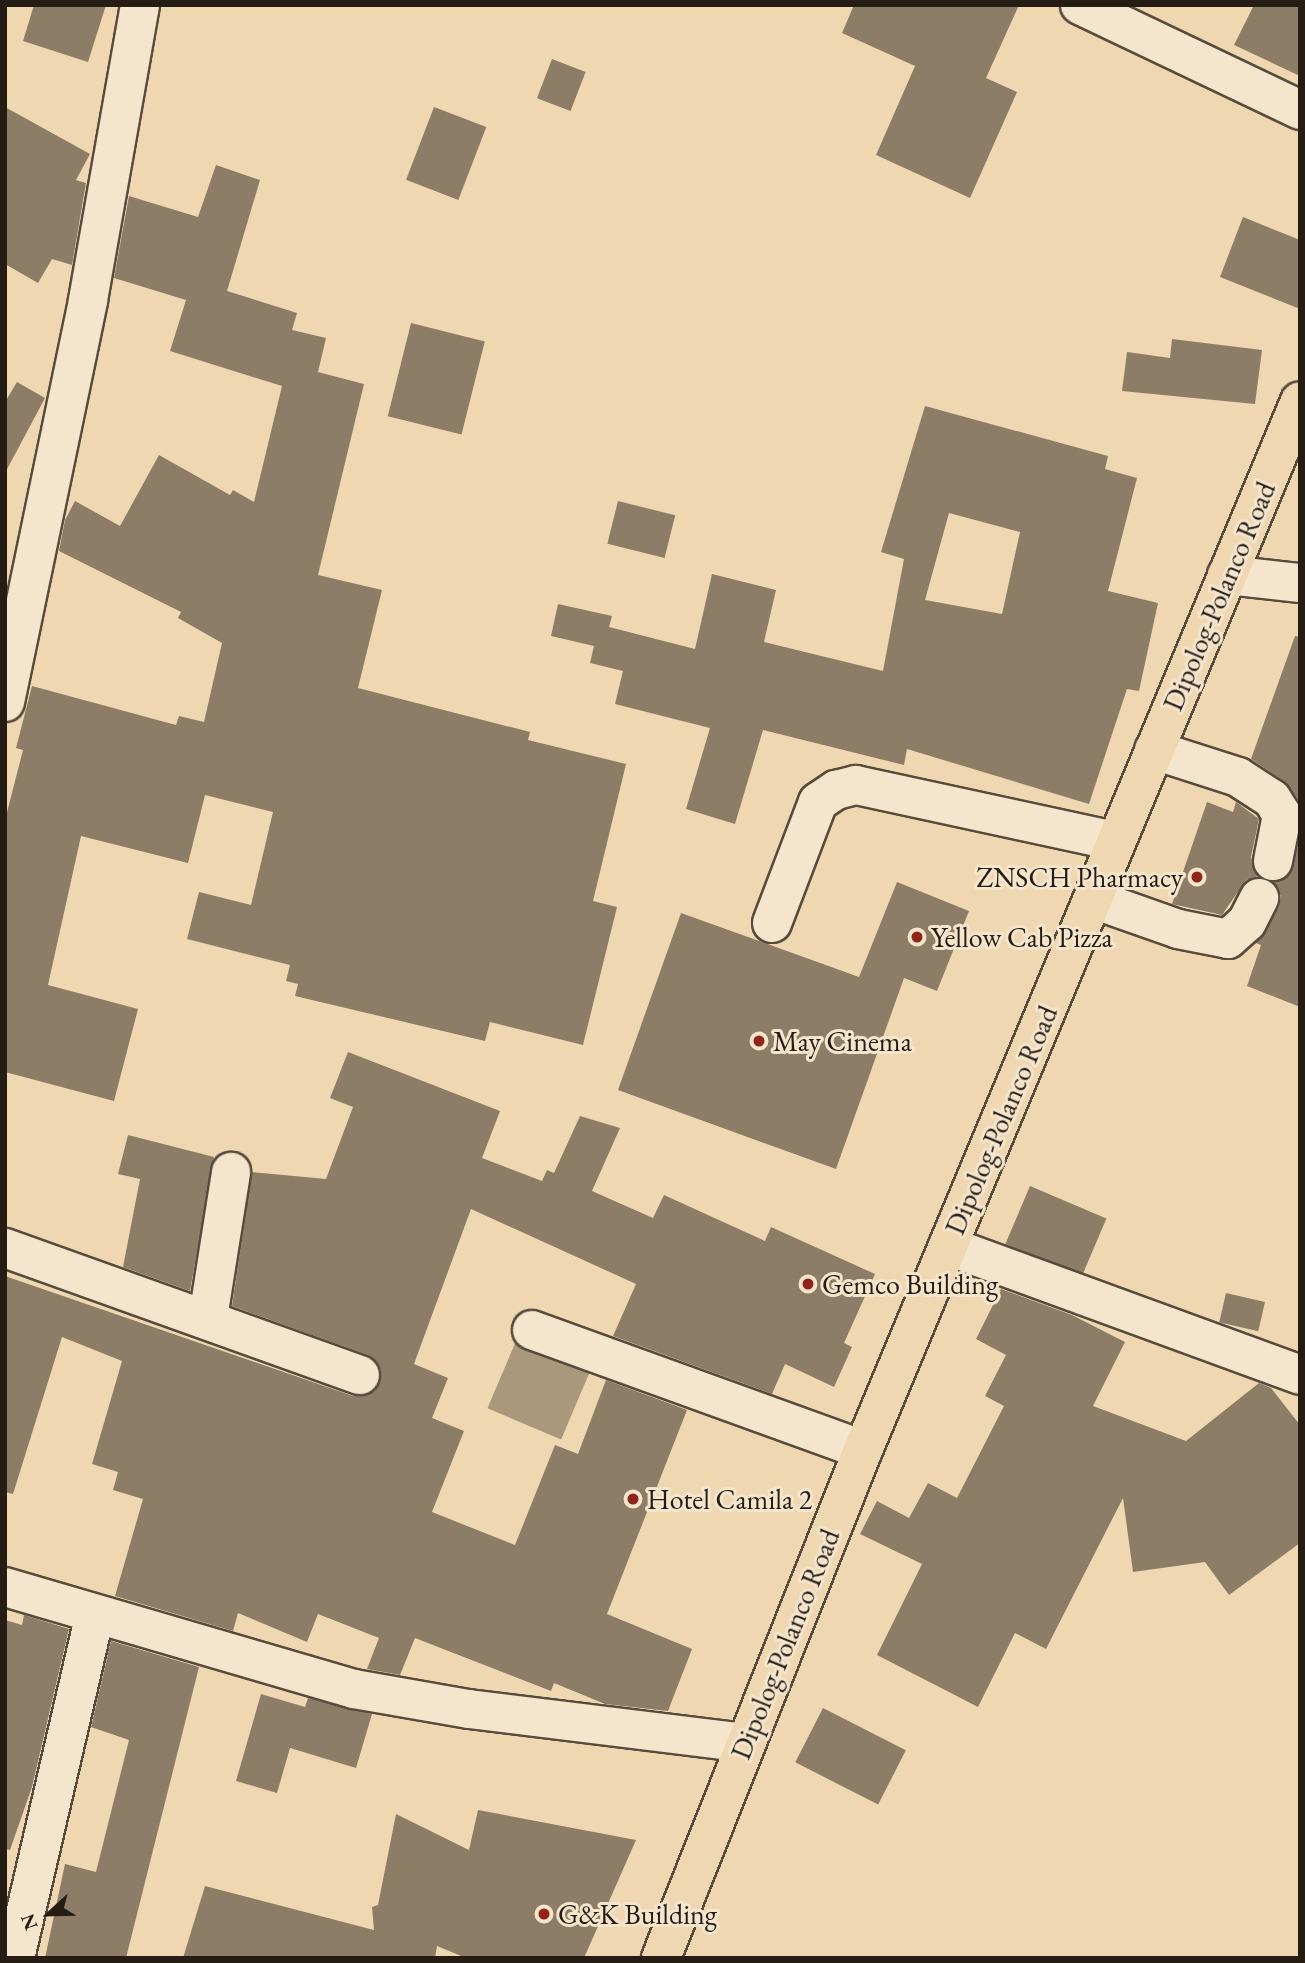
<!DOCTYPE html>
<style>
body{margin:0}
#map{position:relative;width:1305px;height:1963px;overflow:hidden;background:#efd7b2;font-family:"EB Garamond",serif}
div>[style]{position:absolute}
.water>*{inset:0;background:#aa977c;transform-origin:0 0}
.building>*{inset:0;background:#8e7d66;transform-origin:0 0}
.roads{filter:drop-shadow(2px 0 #584b3c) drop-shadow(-2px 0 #584b3c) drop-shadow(0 2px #584b3c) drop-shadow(0 -2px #584b3c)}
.minor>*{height:38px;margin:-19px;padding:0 19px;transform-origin:19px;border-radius:19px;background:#f5e5cd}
.highway>*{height:38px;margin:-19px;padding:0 19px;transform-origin:19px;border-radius:19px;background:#efd7b2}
.dots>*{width:19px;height:19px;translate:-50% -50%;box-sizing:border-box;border:4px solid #f5e5cd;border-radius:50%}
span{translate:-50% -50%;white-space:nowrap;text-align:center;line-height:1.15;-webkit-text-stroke:6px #f5e5cd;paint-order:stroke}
.street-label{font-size:28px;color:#251c14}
.poi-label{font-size:28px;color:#251c14}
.right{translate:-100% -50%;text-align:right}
.left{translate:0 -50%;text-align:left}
.frame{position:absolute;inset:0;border:7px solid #251c14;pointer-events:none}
.north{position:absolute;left:14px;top:1879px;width:70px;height:70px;-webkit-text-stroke:5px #f5e5cd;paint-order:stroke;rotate:248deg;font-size:19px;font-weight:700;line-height:28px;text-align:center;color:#251c14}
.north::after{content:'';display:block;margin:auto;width:24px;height:32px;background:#251c14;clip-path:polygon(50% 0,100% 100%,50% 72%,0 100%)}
</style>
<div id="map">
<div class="water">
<div style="left:516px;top:1341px;width:80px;height:73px;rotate:23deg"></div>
</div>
<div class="building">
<div style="clip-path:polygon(34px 5px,106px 5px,88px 62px,23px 41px)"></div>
<div style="clip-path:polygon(854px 5px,1019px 5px,986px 78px,1017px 92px,970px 198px,876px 155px,915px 66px,842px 33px)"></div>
<div style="clip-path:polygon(1254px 5px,1300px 5px,1300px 76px,1234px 45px)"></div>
<div style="left:552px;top:59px;width:36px;height:42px;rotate:21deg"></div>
<div style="clip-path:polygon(5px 107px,90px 154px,76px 180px,86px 183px,72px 265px,52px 259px,38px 283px,5px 264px)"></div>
<div style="left:434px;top:107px;width:56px;height:78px;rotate:21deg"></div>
<div style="clip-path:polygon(216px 165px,260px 180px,227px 291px,297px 313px,292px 330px,326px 338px,318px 372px,364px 384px,318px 575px,382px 590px,358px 688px,530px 732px,528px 740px,626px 764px,593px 901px,617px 907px,583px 1045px,490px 1022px,485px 1041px,295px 996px,298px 984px,286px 981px,290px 965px,187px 939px,199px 892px,251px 905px,273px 812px,205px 795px,188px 863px,81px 836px,48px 985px,138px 1009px,114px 1101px,5px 1072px,5px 820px,23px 750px,16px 748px,32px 686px,176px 725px,179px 716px,204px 722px,222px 643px,178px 618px,181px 612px,59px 551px,65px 520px,75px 501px,120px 526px,159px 455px,230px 495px,233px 490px,254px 502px,282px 386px,170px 351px,186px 300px,114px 278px,129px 196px,198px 217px)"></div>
<div style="clip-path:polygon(1243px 217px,1300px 240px,1300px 309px,1220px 277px)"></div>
<div style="left:411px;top:323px;width:76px;height:96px;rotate:14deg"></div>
<div style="clip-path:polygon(1172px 339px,1262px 350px,1255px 404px,1122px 391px,1127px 352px,1170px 358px)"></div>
<div style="clip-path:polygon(17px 382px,45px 398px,5px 473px,5px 402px)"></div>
<div style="clip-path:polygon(evenodd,925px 406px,1108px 456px,1105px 469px,1137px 478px,1108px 591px,1158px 603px,1139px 691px,1127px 689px,1089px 804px,907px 749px,904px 765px,763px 730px,735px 824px,686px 809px,710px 728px,615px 704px,623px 671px,590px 663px,594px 646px,551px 636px,558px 604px,612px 616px,609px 627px,695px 649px,712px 574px,776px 590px,764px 642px,883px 671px,904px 559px,881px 552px,925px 406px,949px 513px,1020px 532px,1002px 614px,925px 600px,949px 513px)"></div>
<div style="left:618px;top:501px;width:59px;height:44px;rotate:14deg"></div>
<div style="clip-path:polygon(1295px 636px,1300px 637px,1300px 802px,1284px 781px,1251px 759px)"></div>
<div style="clip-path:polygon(1207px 802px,1233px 812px,1236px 802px,1259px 819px,1251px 857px,1258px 876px,1246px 880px,1222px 915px,1172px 904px)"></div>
<div style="clip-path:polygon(1300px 838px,1300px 1007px,1247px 986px,1261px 945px,1256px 943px,1279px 907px,1281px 896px,1273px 882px,1290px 875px)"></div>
<div style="clip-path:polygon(897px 882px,969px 911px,937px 991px,904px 978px,836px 1169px,618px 1090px,681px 913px,859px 977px)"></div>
<div style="clip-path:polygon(348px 1052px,500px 1111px,482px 1158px,542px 1181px,547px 1170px,554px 1173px,580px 1116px,620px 1128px,592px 1191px,653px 1218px,664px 1195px,765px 1241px,771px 1227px,875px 1274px,844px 1343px,852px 1347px,834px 1387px,785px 1364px,772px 1394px,613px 1336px,636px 1284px,471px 1209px,414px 1364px,448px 1378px,432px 1418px,464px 1431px,432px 1512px,515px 1545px,555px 1445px,578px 1454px,606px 1380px,687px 1410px,607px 1614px,692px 1649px,668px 1711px,605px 1704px,554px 1683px,551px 1691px,415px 1638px,400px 1675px,367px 1669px,379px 1638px,318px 1614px,307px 1642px,238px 1613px,233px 1631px,115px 1596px,143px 1499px,113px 1490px,118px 1472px,92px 1464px,122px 1361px,62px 1337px,13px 1494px,5px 1492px,5px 1276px,353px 1396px,375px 1391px,381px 1370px,368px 1355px,232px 1306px,252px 1172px,326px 1179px,353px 1107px,330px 1098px)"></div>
<div style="clip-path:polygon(128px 1135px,214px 1157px,190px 1291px,123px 1267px,140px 1179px,118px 1174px)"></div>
<div style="left:1030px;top:1186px;width:83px;height:63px;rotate:23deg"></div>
<div style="clip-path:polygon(1001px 1289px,1072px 1315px,1125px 1342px,1093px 1406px,1186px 1441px,1259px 1383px,1271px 1388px,1300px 1425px,1300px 1543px,1229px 1595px,1205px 1562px,1133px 1572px,1123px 1498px,1046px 1649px,1015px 1633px,978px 1707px,877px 1655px,922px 1564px,860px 1534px,877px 1501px,909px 1518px,928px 1483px,957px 1498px,1004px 1406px,985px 1396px,1006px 1355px,976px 1339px)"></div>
<div style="left:1226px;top:1293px;width:40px;height:30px;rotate:13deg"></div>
<div style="clip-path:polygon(24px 1615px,69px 1629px,32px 1787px,10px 1850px,5px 1849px,5px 1620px,22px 1625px)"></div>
<div style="clip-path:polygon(111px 1641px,199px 1667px,126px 1958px,45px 1958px,65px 1864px,96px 1872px,129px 1740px,91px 1727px)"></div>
<div style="clip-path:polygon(261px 1694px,305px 1707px,308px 1698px,372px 1714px,356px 1768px,290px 1748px,277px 1793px,236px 1781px)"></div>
<div style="left:823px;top:1708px;width:93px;height:61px;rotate:27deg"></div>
<div style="clip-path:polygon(478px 1810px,636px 1840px,584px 1958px,466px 1958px,437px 1946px,435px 1958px,183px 1958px,205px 1886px,374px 1930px,372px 1907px,378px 1905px,396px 1814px,469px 1850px)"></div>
</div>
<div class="roads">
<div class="minor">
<div style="left:1080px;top:5px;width:244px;rotate:25.5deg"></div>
<div style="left:1227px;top:575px;width:73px;rotate:6.3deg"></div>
<div style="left:5px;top:702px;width:410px;rotate:-78.3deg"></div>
<div style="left:88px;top:300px;width:300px;rotate:-80deg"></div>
<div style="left:1154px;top:750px;width:88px;rotate:17.8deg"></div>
<div style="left:1238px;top:777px;width:40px;rotate:32.9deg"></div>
<div style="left:1272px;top:799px;width:19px;rotate:58deg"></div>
<div style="left:1282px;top:815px;width:47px;rotate:101.1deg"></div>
<div style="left:1093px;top:899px;width:90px;rotate:19.4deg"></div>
<div style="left:1178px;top:929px;width:51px;rotate:11.3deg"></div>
<div style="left:1228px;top:939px;width:25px;rotate:-42deg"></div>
<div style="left:1247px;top:922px;width:27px;rotate:-63deg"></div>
<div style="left:772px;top:923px;width:129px;rotate:-69.2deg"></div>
<div style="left:818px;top:802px;width:22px;rotate:-34deg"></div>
<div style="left:836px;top:790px;width:21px;rotate:-14deg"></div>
<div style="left:856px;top:785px;width:266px;rotate:12.2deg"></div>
<div style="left:948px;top:1246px;width:375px;rotate:20.1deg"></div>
<div style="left:5px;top:1248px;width:377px;rotate:19.7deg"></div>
<div style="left:208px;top:1318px;width:148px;rotate:-81deg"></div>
<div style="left:532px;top:1330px;width:352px;rotate:19.9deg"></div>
<div style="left:5px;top:1587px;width:364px;rotate:16.3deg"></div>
<div style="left:354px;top:1689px;width:117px;rotate:9.9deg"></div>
<div style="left:469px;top:1709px;width:279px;rotate:7deg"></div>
<div style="left:15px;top:1958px;width:353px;rotate:-76.9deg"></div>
</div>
<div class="highway">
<div style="left:661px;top:1958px;width:547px;rotate:-68.32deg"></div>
<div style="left:863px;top:1450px;width:1136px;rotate:-67.38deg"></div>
</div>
</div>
<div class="dots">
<div style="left:1197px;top:877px;background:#8f2418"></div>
<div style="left:917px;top:937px;background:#8f2418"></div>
<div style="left:759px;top:1041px;background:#8f2418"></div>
<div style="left:808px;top:1284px;background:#8f2418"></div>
<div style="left:633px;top:1499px;background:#8f2418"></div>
<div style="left:544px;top:1914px;background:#8f2418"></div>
</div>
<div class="street-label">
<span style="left:1219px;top:596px;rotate:-67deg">Dipolog-Polanco Road</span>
<span style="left:1001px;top:1120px;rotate:-67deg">Dipolog-Polanco Road</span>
<span style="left:785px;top:1644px;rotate:-68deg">Dipolog-Polanco Road</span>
</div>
<div class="poi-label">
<span class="right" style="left:1183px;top:877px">ZNSCH Pharmacy</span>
<span class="left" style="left:931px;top:937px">Yellow Cab Pizza</span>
<span class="left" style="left:773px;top:1041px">May Cinema</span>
<span class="left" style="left:822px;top:1284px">Gemco Building</span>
<span class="left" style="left:647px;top:1499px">Hotel Camila 2</span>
<span class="left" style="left:558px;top:1914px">G&amp;K Building</span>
</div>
<div class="frame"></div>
<div class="north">N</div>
</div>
